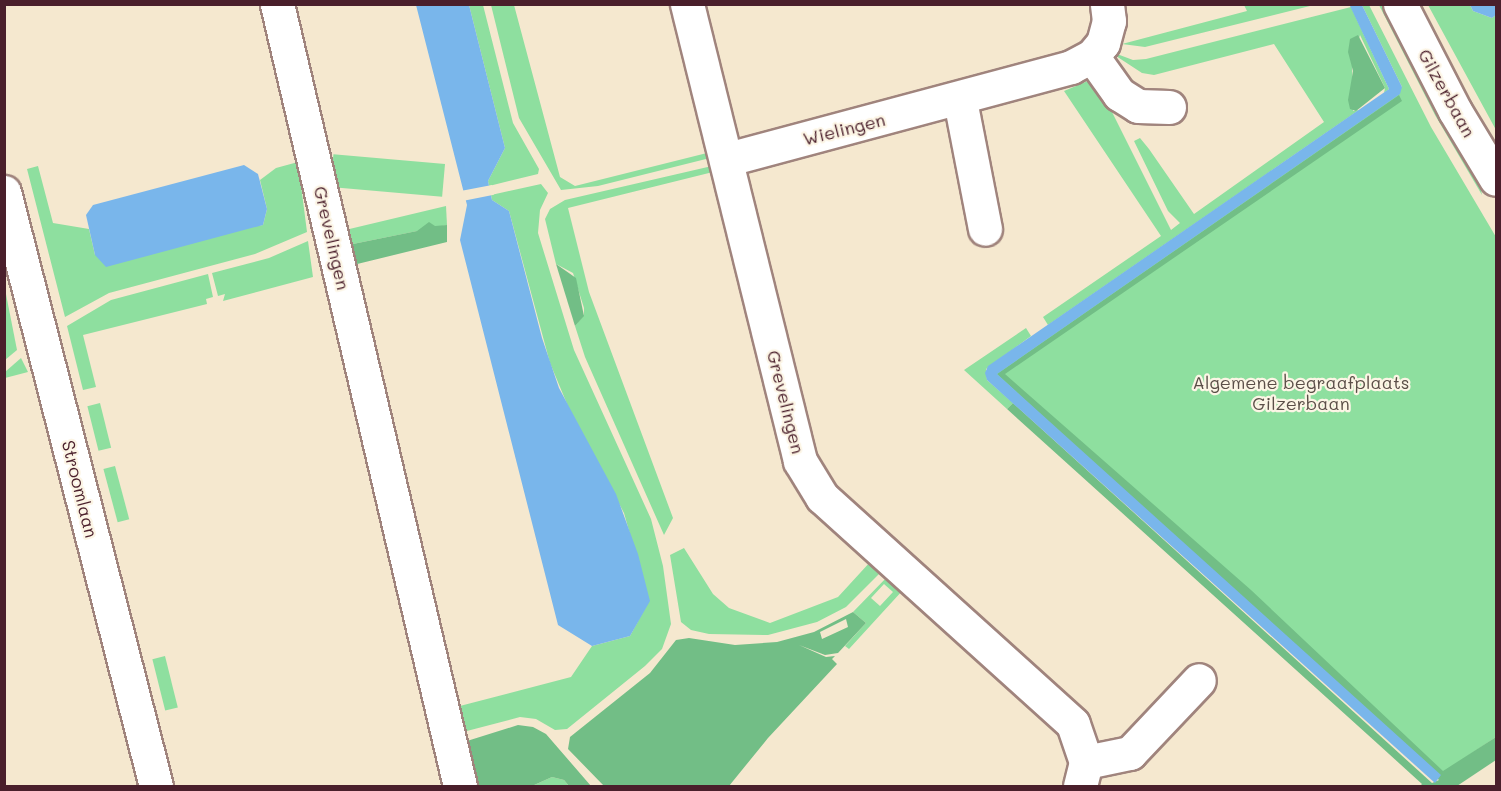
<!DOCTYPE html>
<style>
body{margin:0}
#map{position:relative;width:1501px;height:791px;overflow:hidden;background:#f5e8cf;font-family:Mali,sans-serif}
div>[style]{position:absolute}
.green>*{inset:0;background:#8edf9f;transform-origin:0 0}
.forest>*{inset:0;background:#72be86}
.water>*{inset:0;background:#79b6eb}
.pier>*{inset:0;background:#f5e8cf;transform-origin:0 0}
.roads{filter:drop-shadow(2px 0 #a0847d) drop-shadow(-2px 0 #a0847d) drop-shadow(0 2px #a0847d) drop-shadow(0 -2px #a0847d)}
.minor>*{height:33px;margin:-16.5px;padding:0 16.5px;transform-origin:16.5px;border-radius:16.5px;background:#fff}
span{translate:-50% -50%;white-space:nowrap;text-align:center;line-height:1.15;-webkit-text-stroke:4.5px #fcf5e5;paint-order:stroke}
.street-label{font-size:18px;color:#4a1f2b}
.park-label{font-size:18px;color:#5b4f48}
.frame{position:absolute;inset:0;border:6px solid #4a1f2b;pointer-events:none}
</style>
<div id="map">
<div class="green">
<div style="clip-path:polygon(469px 5px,483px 5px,513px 123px,539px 169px,538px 174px,489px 186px,488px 181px,505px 148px)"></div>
<div style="clip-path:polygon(491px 5px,514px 5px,560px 177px,575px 186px,707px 153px,710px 158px,598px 186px,561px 190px,519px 118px)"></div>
<div style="clip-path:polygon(1244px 5px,1314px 5px,1145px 47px,1122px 44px,1247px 11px)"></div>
<div style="clip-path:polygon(1362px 5px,1369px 5px,1431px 127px,1496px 237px,1496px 737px,1433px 779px,989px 373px,1402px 87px)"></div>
<div style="clip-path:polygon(1379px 5px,1386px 5px,1480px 185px,1482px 195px,1435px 115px)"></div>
<div style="clip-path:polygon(1428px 5px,1470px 5px,1473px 11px,1492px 18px,1496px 15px,1496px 130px)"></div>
<div style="clip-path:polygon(1351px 7px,1389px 89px,1384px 93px,1385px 88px,1360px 35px,1352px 64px,1353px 111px,1359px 110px,1048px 325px,1043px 317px,1161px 236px,1064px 91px,1095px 78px,1171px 230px,1180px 223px,1168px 211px,1134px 141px,1140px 138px,1149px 149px,1194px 214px,1324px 122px,1274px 44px,1154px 75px,1142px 73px,1116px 56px,1117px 54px,1133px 60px,1146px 59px)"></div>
<div style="clip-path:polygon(298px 162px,307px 232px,255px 254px,109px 293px,65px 317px,27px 169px,38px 166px,53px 223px,89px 229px,95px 255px,263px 225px,267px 209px,260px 180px,276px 168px)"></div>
<div style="left:445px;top:164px;width:33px;height:112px;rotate:95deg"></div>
<div style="clip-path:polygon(712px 166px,713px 172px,568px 208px,589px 292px,673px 518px,664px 535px,585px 357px,575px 326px,584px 315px,584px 308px,573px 273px,556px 264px,545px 219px,550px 209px,565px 200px)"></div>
<div style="clip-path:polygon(541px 184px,548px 193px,540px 210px,538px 233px,574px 350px,651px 519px,663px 566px,671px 624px,662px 649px,645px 666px,567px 729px,555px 730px,536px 719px,520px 717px,463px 732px,456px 707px,571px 677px,592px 646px,630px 636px,649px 601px,624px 513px,570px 411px,550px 363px,509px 211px,492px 200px,491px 195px)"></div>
<div style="clip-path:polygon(446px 206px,447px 225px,343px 246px,341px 231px)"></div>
<div style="clip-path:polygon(308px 241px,313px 277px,223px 301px,225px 294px,218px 296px,212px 273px,269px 258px)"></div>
<div style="clip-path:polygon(208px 274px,213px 297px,206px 299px,207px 304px,83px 335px,96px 387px,83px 390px,67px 326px,111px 300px)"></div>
<div style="clip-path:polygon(4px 284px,17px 350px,5px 360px,4px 360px)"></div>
<div style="clip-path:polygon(1026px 328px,1031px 336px,986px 369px,987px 380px,1013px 403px,1007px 409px,964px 370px)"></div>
<div style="clip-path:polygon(21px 358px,28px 372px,5px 378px,5px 372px)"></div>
<div style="left:100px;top:403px;width:46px;height:13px;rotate:76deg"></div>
<div style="left:115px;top:466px;width:55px;height:12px;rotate:75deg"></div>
<div style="clip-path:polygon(684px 548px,713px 594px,729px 608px,770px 623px,838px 597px,871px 561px,882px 571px,846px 607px,817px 622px,768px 635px,709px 634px,691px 630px,681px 622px,670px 555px)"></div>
<div style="clip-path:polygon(evenodd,888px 576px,903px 590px,849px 649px,845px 646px,866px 623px,853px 612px,888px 576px,884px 584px,893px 592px,880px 606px,871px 598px,884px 584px)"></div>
<div style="left:165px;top:656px;width:53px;height:13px;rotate:76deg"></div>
<div style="clip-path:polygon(552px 777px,564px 780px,569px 786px,532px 786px)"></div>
</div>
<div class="forest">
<div style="clip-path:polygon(1358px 35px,1385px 88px,1356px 111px,1350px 109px,1348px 100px,1353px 71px,1348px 52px,1350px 39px)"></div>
<div style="clip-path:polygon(1399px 95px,1402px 101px,1005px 374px,1251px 590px,1443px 771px,1496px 737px,1496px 760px,1457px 786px,1420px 786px,1422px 784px,1378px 744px,1007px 409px,1013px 403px,1432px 783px,1439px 780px,997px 374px)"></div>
<div style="clip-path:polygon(429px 222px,435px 226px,447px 225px,447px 242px,345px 267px,343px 246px,417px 231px)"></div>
<div style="clip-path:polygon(556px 264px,576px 278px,584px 316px,575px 326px)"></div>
<div style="clip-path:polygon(evenodd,853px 612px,866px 623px,838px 653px,825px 655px,799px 645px,826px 657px,835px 656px,832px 659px,837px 664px,768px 738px,729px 786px,604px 786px,568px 749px,570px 737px,650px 673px,676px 640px,689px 638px,735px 645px,777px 642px,814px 632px,853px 612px,846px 619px,848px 627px,822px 639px,820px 632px,846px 619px)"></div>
<div style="clip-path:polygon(518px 725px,533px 727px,546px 734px,591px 786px,569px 786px,564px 780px,552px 777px,532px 786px,478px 786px,467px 741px)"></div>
</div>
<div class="water">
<div style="clip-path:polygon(416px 5px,469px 5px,505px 148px,488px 181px,492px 200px,509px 211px,542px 338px,559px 388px,616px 494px,638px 554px,650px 601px,630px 636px,592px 646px,558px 625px,460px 240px,467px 205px)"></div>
<div style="clip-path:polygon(1362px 5px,1402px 87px,1400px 94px,997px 374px,1441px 775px,1435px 783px,987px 380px,985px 373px,988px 366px,1389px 89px,1350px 6px)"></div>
<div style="clip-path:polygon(1470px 5px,1496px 5px,1496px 15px,1492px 18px,1473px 11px)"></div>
<div style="clip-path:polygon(244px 165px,258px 174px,267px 209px,263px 225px,106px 267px,95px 255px,86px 215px,93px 205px)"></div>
</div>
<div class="pier">
<div style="left:492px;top:185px;width:10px;height:32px;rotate:79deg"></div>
</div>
<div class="roads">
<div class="minor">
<div style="left:277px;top:4px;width:803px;rotate:76.83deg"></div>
<div style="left:687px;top:4px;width:471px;rotate:76.1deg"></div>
<div style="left:800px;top:461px;width:42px;rotate:58.6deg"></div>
<div style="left:822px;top:497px;width:338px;rotate:42.1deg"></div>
<div style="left:1073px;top:724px;width:40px;rotate:71.1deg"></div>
<div style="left:1086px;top:762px;width:25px;rotate:104deg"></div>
<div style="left:1400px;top:4px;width:120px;rotate:62.8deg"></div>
<div style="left:1455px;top:111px;width:79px;rotate:58.9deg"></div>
<div style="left:1092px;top:56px;width:47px;rotate:54.6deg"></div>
<div style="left:1119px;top:94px;width:22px;rotate:32deg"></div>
<div style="left:1138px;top:106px;width:31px;rotate:2deg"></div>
<div style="left:960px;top:100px;width:131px;rotate:79deg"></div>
<div style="left:728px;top:159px;width:355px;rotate:-15deg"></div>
<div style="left:1071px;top:67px;width:24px;rotate:-28deg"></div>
<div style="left:1092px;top:56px;width:17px;rotate:-50deg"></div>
<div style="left:1103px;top:43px;width:23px;rotate:-75deg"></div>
<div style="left:1109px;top:21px;width:17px;rotate:-97deg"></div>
<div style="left:4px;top:192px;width:613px;rotate:75.65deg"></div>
<div style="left:1086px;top:762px;width:45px;rotate:-11.6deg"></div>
<div style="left:1130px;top:753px;width:100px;rotate:-46.6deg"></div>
</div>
</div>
<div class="street-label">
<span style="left:1447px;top:93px;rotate:61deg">Gilzerbaan</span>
<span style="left:844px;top:129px;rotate:-14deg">Wielingen</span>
<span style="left:332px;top:238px;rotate:77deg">Grevelingen</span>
<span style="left:786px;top:402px;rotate:76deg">Grevelingen</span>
<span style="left:80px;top:489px;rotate:76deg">Stroomlaan</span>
</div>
<div class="park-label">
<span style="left:1301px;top:393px">Algemene begraafplaats<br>Gilzerbaan</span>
</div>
<div class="frame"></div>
</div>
